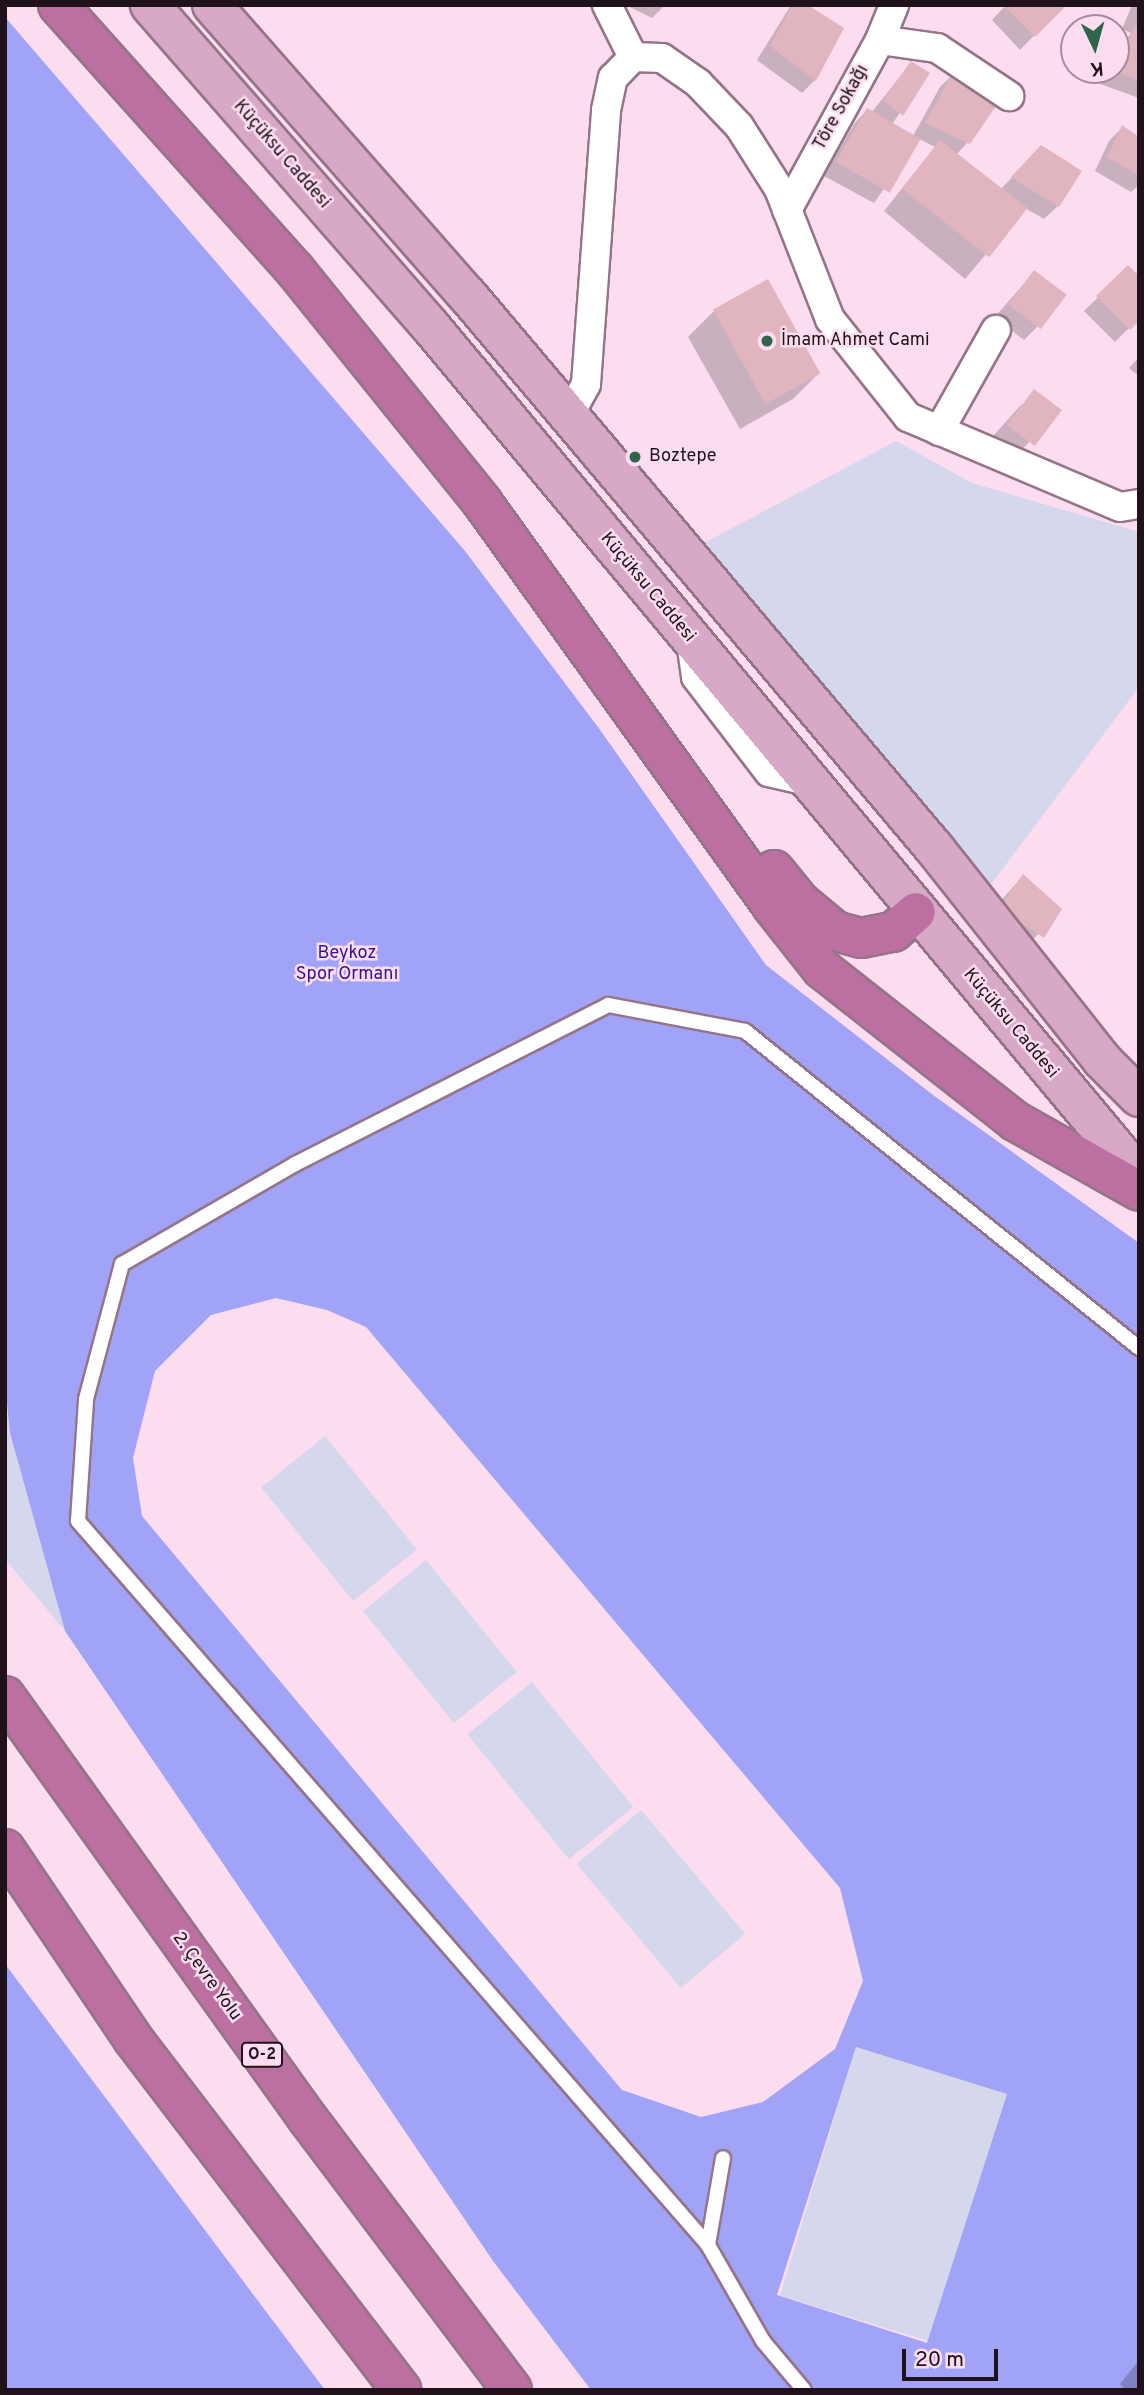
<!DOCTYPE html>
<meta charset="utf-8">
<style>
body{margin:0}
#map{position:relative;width:1144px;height:2395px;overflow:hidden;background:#fcddef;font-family:Overpass,sans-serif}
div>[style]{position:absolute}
.green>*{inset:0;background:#d5d7ec;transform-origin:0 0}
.forest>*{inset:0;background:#a1a3f6}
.shadow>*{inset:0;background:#0003;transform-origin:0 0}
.building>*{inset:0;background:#e0b5c0;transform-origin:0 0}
.roads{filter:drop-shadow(2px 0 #967488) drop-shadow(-2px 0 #967488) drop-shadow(0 2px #967488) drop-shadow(0 -2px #967488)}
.lane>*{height:14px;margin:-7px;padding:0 7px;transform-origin:7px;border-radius:7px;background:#fff}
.street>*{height:28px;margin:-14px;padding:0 14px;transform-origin:14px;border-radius:14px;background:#fff}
.primary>*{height:38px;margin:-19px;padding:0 19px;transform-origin:19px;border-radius:19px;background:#d7a9c7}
.highway>*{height:38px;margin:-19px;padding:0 19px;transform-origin:19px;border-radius:19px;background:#bc70a1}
.dots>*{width:19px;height:19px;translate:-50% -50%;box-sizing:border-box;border:4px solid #fcddef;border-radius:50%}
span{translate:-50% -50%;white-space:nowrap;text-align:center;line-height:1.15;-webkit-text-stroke:5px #fcddef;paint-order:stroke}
.shield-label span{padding:2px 5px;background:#fcddef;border:2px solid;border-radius:5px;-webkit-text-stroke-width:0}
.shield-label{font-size:16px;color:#1f121a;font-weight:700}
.street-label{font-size:18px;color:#1f121a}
.poi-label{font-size:18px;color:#1f121a}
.left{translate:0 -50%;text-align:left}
.park-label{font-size:18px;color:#31158d}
.frame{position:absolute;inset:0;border:7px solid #1f121a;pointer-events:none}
.north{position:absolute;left:1060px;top:14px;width:70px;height:70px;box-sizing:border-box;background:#fcddef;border:2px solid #a48c9a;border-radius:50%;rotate:175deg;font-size:19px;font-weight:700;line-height:28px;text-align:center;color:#1f121a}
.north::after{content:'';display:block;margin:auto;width:24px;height:32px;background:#2e654c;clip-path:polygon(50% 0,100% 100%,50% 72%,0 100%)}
.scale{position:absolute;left:902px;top:2349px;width:96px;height:32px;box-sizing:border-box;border:4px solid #1f121a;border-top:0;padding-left:9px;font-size:21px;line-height:24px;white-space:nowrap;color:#1f121a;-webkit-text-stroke:5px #fcddef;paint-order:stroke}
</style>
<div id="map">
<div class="green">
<div style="clip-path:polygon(896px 441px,972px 483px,1139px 532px,1139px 687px,989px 887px,704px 543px)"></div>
<div style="clip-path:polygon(5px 1384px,10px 1433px,65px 1631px,5px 1559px)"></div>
<div style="left:325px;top:1436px;width:146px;height:82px;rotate:51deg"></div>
<div style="left:426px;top:1560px;width:144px;height:81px;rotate:51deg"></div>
<div style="left:532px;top:1682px;width:161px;height:83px;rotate:51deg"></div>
<div style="left:641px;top:1810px;width:162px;height:84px;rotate:50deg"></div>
<div style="left:856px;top:2047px;width:158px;height:260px;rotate:17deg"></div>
</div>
<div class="forest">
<div style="clip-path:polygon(evenodd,5px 17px,465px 551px,598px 727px,766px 965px,933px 1095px,1139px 1243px,1139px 2390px,591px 2390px,493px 2261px,65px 1631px,10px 1433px,5px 1384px,5px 17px,276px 1298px,327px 1310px,366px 1327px,840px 1888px,863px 1981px,835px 2049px,763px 2102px,701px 2117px,622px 2090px,142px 1516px,133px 1458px,155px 1371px,211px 1315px,276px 1298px,5px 17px,856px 2047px,1007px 2094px,927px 2343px,777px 2295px,856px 2047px)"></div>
<div style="clip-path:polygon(5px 1964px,325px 2390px,5px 2390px)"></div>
</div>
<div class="shadow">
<div style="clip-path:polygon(626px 5px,665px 5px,652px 18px)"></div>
<div style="clip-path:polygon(791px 5px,809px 5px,815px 80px,802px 93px,757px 60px)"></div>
<div style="clip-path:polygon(1006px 5px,1061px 8px,1020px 50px,992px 20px)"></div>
<div style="clip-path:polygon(1132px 5px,1139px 5px,1139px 98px,1100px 84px,1107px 70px,1116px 70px,1116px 53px,1131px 33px,1122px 29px)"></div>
<div style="clip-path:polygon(911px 63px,928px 74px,892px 124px,913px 136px,940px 87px,954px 73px,968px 142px,956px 155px,1000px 190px,1028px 161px,1058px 206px,1044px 219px,1025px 208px,965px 279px,884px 211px,935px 147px,919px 139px,874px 203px,824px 176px,854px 124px,867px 110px,871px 113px)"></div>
<div style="clip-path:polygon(1122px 128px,1139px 139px,1139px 185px,1131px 192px,1095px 171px,1109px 141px)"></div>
<div style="clip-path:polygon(1128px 268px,1135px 275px,1139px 270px,1139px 318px,1115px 342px,1084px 311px)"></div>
<div style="clip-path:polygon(1034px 272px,1038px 326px,1024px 340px,994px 318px)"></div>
<div style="clip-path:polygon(714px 311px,819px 373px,793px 399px,740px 429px,688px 337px)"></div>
<div style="clip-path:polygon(1139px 357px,1139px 376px,1129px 368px)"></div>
<div style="clip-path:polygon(1021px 405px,1059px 410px,1015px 457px,992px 437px)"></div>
<div style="left:1023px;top:876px;width:50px;height:58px;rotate:42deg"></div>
<div style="clip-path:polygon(1139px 2360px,1139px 2390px,1126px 2390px,1120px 2384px)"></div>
</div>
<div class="building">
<div style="clip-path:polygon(792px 5px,808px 5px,844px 28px,816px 81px,770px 46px)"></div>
<div style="clip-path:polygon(1003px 5px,1061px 5px,1064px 8px,1035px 37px)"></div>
<div style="clip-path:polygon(1134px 27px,1139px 29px,1139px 80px,1111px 70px,1116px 70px)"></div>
<div style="clip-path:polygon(911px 61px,930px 73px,903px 116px,883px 100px)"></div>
<div style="clip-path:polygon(954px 71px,996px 106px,970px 144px,925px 123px)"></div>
<div style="left:867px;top:108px;width:62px;height:62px;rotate:30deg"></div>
<div style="clip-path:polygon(1122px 125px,1139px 137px,1139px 175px,1107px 157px)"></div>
<div style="left:940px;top:140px;width:111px;height:62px;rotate:38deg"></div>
<div style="clip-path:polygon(1041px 145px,1082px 171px,1059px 207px,1011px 177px)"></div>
<div style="clip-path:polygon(1128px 265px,1139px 276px,1139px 321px,1130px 330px,1096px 296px)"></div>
<div style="left:1034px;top:270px;width:41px;height:43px;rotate:37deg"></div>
<div style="left:768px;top:279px;width:108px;height:63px;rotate:61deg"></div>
<div style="left:1034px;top:389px;width:35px;height:45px;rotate:37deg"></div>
<div style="clip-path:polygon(1023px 874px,1062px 909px,1044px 938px,999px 908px)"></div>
</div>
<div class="roads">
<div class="lane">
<div style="left:708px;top:2245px;width:88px;rotate:-80.2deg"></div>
<div style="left:804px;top:2390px;width:64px;rotate:-129.9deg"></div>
<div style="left:763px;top:2341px;width:111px;rotate:-119.8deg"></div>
<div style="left:708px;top:2245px;width:960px;rotate:-131.03deg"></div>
<div style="left:78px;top:1521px;width:122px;rotate:-86.2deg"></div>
<div style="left:86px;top:1399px;width:140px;rotate:-75.1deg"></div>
<div style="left:122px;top:1264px;width:200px;rotate:-30deg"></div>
<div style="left:295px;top:1164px;width:351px;rotate:-26.9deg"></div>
<div style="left:608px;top:1005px;width:139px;rotate:10.7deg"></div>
<div style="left:745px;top:1031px;width:506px;rotate:38.82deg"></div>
</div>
<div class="street">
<div style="left:607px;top:5px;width:58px;rotate:63.4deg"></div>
<div style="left:880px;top:40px;width:58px;rotate:8deg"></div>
<div style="left:937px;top:48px;width:87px;rotate:33.7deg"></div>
<div style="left:787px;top:210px;width:194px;rotate:-61.3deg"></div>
<div style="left:880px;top:40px;width:38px;rotate:-68deg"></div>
<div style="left:569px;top:415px;width:35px;rotate:-61deg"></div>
<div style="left:586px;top:384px;width:275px;rotate:-85.8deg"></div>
<div style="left:606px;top:110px;width:33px;rotate:-78deg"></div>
<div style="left:613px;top:78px;width:29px;rotate:-46deg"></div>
<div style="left:633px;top:57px;width:29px;rotate:2deg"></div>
<div style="left:662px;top:58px;width:44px;rotate:34.8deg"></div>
<div style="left:698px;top:83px;width:59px;rotate:46.4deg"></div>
<div style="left:739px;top:126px;width:75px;rotate:57.6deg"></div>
<div style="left:779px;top:189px;width:140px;rotate:68.6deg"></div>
<div style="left:830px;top:319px;width:125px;rotate:51.5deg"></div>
<div style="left:908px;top:417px;width:230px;rotate:23deg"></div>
<div style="left:1120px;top:507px;width:19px;rotate:-9deg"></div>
<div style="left:939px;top:431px;width:116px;rotate:-60.6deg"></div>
<div style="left:691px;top:641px;width:36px;rotate:82deg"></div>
<div style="left:696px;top:677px;width:120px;rotate:52.5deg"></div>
<div style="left:769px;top:772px;width:40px;rotate:13deg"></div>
</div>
<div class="primary">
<div style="left:150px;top:5px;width:427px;rotate:48.9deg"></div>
<div style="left:431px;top:327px;width:1105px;rotate:50.17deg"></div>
<div style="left:212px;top:5px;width:388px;rotate:48.7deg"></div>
<div style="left:468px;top:296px;width:724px;rotate:49.82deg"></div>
<div style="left:935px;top:849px;width:269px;rotate:51.6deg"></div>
<div style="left:1102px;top:1060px;width:52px;rotate:45deg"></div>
</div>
<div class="highway">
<div style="left:58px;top:5px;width:356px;rotate:48.2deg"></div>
<div style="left:295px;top:270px;width:298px;rotate:51.1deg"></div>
<div style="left:482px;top:502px;width:497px;rotate:54.3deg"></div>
<div style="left:772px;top:906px;width:80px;rotate:51.6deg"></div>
<div style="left:822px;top:969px;width:246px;rotate:38.2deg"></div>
<div style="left:1015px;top:1121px;width:142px;rotate:29.4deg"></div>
<div style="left:774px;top:870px;width:41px;rotate:50.9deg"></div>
<div style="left:800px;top:902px;width:45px;rotate:39.6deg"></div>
<div style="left:835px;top:931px;width:27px;rotate:15deg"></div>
<div style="left:861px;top:938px;width:33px;rotate:-11deg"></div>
<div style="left:893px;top:932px;width:30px;rotate:-41deg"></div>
<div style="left:5px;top:1696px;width:520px;rotate:54.39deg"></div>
<div style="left:308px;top:2119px;width:339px;rotate:53deg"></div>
<div style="left:5px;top:1849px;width:229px;rotate:56deg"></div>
<div style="left:133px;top:2039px;width:442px;rotate:52.6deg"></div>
</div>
</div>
<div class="dots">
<div style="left:767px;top:341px;background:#2e654c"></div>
<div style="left:635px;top:457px;background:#2e654c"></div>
</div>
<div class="shield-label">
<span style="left:262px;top:2055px">O-2</span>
</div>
<div class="street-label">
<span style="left:842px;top:108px;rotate:-61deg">Töre Sokağı</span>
<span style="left:281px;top:155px;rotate:49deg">Küçüksu Caddesi</span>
<span style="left:647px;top:588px;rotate:50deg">Küçüksu Caddesi</span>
<span style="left:1010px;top:1024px;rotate:50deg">Küçüksu Caddesi</span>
<span style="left:206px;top:1977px;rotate:54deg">2. Çevre Yolu</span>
</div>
<div class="poi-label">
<span class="left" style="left:781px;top:341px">İmam Ahmet Cami</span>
<span class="left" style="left:649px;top:457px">Boztepe</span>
</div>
<div class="park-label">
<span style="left:347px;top:965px">Beykoz<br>Spor Ormanı</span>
</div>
<div class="frame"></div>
<div class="north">K</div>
<div class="scale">20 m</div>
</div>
